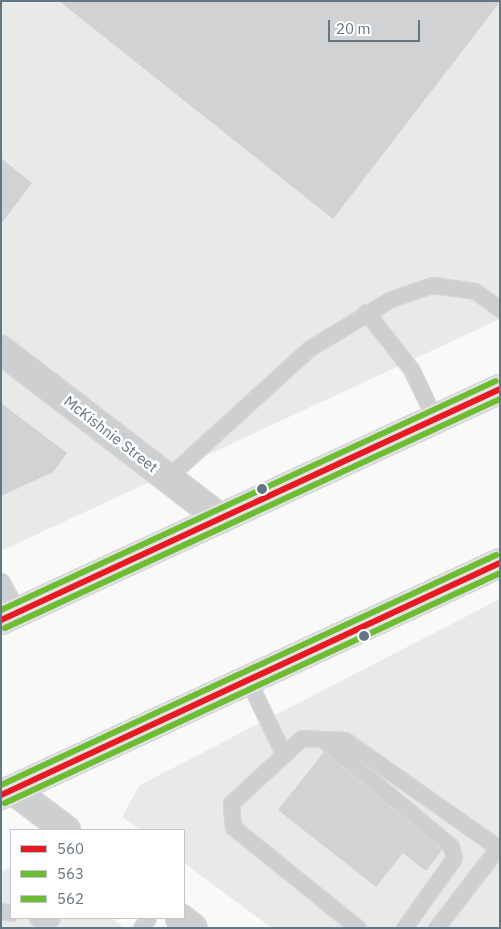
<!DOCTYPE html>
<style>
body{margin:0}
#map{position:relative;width:501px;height:929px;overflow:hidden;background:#f9f9f9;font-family:"IBM Plex Sans",sans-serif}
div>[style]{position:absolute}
.built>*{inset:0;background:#e8e9e9}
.building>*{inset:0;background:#d0d2d3}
.roads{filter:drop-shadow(1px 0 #d5d6d7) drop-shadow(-1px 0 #d5d6d7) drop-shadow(0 1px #d5d6d7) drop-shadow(0 -1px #d5d6d7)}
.service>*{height:15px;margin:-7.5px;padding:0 7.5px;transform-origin:7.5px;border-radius:7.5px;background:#cecfd0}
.minor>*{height:28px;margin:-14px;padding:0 14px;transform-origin:14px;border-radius:14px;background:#cecfd0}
.primary>*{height:28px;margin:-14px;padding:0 14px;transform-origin:14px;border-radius:14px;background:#e1e2e2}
.bus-1>*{height:6px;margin:-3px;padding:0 3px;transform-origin:3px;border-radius:3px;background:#e51a23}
.bus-2>*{height:6px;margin:-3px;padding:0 3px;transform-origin:3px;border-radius:3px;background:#6dbc32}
.bus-3>*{height:6px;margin:-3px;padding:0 3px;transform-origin:3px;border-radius:3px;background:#6dbc32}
.dots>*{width:14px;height:14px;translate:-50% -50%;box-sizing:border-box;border:2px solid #fff;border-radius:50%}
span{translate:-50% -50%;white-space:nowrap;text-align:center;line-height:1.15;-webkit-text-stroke:5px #fff;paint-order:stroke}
.street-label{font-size:15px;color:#657683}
.frame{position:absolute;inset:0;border:2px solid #657683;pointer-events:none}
.legend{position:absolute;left:10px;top:829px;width:175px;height:90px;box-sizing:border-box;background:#fff;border:1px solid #c1c8cd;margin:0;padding:6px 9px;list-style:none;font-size:15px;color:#657683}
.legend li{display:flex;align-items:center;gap:10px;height:25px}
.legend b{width:25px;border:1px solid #c1c8cd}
.scale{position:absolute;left:328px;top:20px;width:92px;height:22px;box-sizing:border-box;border:2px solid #657683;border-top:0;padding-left:6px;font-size:15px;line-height:18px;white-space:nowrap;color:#657683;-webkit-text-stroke:4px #fff;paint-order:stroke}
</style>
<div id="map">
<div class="built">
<div style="clip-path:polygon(1px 1px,500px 1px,500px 319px,1px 551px)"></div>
<div style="clip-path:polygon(500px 599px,500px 928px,272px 928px,184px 863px,184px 830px,140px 830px,122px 817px,140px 785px)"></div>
<div style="clip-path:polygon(11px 867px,11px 918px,112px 918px,124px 928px,1px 928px,1px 872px)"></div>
</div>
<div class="building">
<div style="clip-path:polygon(59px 1px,500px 1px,500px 2px,333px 219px)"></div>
<div style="clip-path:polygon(1px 158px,32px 183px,1px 224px)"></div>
<div style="clip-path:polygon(1px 403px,67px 453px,53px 472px,1px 496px)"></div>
<div style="clip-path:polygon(324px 752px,442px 850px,426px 871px,403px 853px,376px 887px,278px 810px)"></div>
</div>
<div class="roads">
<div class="service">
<div style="left:366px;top:312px;width:73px;rotate:51.7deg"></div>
<div style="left:411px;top:369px;width:55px;rotate:64.4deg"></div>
<div style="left:168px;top:477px;width:192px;rotate:-42.3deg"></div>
<div style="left:310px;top:348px;width:95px;rotate:-31.2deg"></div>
<div style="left:391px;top:299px;width:43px;rotate:-18.9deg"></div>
<div style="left:432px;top:285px;width:43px;rotate:7.9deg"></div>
<div style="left:475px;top:291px;width:31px;rotate:36deg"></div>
<div style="left:1px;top:581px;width:35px;rotate:61deg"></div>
<div style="left:248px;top:680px;width:83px;rotate:64.4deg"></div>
<div style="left:322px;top:739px;width:168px;rotate:39.7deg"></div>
<div style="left:451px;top:846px;width:12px;rotate:76deg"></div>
<div style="left:454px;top:858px;width:86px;rotate:125.5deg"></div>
<div style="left:1px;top:911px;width:10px;rotate:11deg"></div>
<div style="left:37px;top:918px;width:15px"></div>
<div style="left:141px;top:928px;width:12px;rotate:-55deg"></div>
<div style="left:358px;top:928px;width:161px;rotate:-141.1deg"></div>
<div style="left:233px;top:827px;width:24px;rotate:-95deg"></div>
<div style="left:231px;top:803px;width:96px;rotate:-42.5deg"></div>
<div style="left:302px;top:738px;width:43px;rotate:2.7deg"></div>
<div style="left:345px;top:740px;width:184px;rotate:35.1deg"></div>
<div style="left:436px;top:928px;width:105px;rotate:-52.4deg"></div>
</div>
<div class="minor">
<div style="left:1px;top:350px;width:277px;rotate:37.5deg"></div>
<div style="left:13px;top:790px;width:66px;rotate:37deg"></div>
<div style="left:180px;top:918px;width:16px;rotate:38deg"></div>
</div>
<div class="primary">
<div style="left:1px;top:620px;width:550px;rotate:-24.84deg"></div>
<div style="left:1px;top:795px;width:550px;rotate:-24.94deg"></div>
</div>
</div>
<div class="bus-1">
<div style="left:1px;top:620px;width:550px;rotate:-24.84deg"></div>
<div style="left:1px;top:795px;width:550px;rotate:-24.94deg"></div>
</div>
<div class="bus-2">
<div style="left:5px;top:628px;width:545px;rotate:-24.83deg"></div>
<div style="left:5px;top:803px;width:546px;rotate:-24.92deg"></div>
</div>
<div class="bus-3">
<div style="left:1px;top:610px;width:545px;rotate:-24.83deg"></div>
<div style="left:1px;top:785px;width:546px;rotate:-24.92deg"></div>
</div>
<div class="dots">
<div style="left:262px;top:489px;background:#657683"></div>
<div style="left:364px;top:636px;background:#657683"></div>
</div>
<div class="street-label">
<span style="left:111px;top:434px;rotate:38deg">McKishnie Street</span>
</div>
<div class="frame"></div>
<ul class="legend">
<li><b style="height:6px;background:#e51a23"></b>560</li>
<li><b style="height:6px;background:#6dbc32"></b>563</li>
<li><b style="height:6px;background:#6dbc32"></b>562</li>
</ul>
<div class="scale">20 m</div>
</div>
